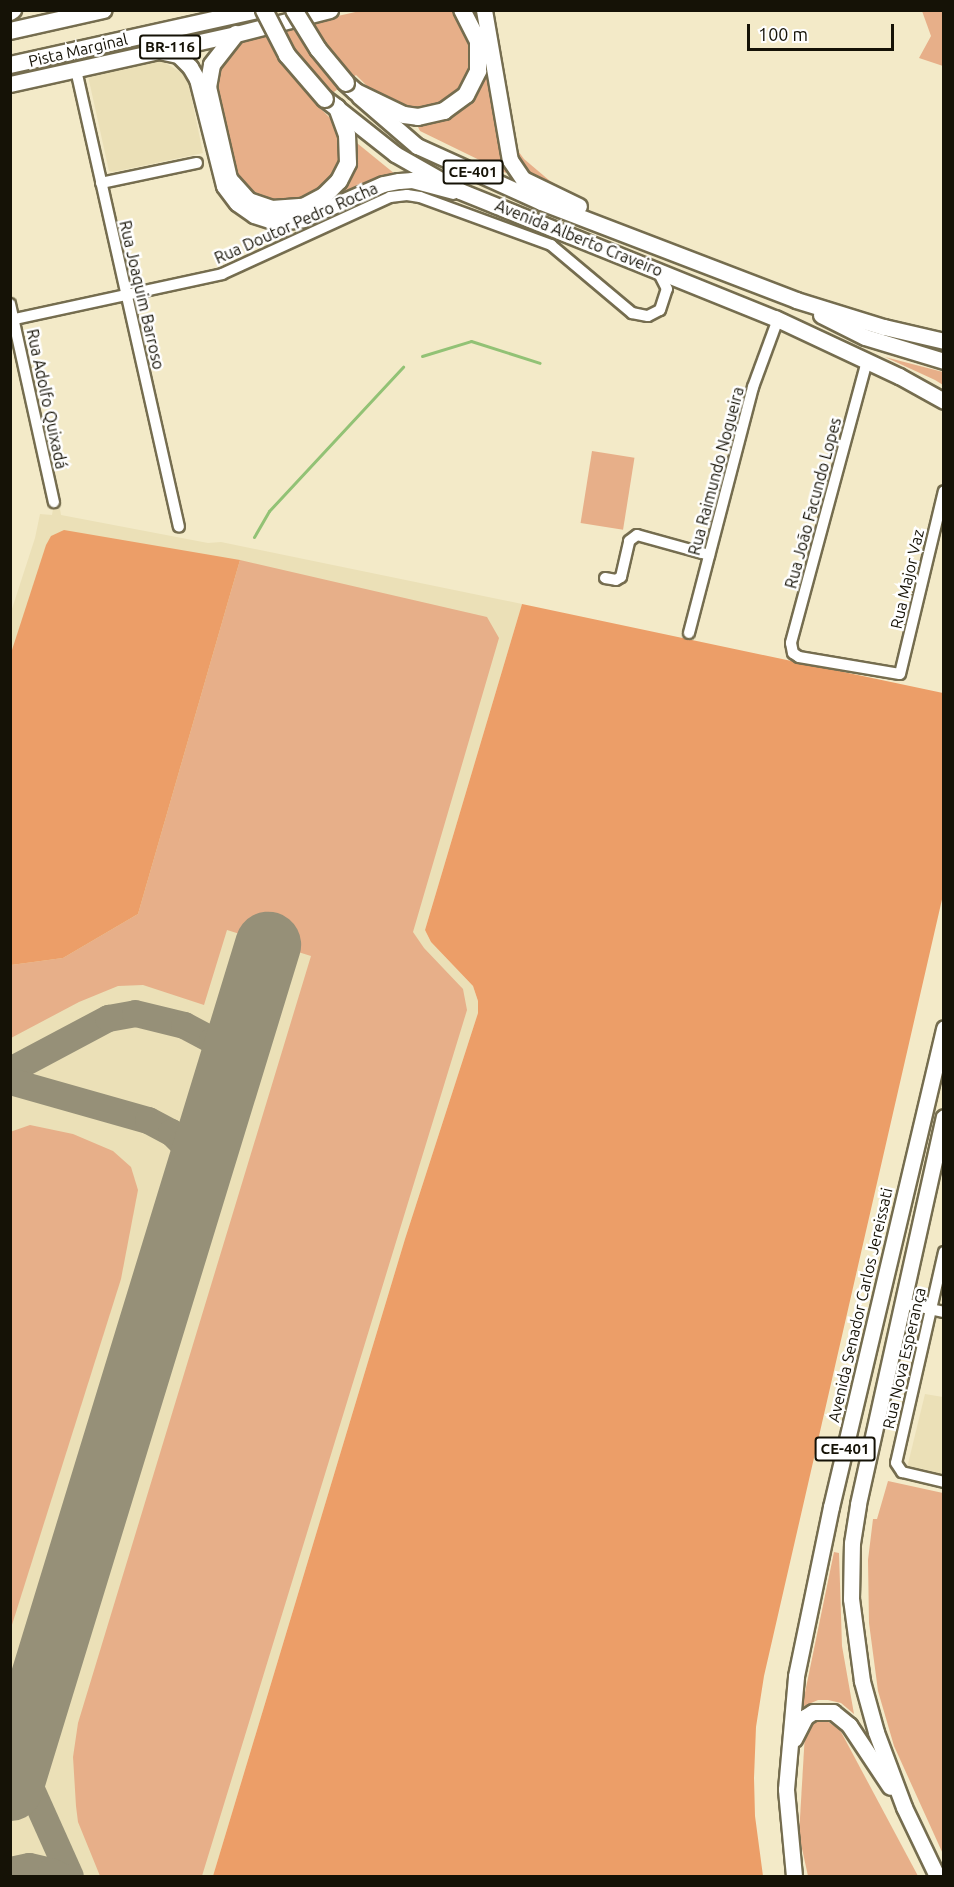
<!DOCTYPE html>
<meta charset="utf-8">
<style>
body{margin:0}
#map{position:relative;width:954px;height:1887px;overflow:hidden;background:#f3eac8;font-family:Ubuntu,sans-serif}
div>[style]{position:absolute}
.built>*{inset:0;background:#ebe0b7}
.green>*{inset:0;background:#e7af89;transform-origin:0 0}
.forest>*{inset:0;background:#ec9e68}
.stream>*{height:3px;margin:-1.5px;padding:0 1.5px;transform-origin:1.5px;border-radius:1.5px;background:#92c275}
.taxiway>*{height:27px;margin:-13.5px;padding:0 13.5px;transform-origin:13.5px;border-radius:13.5px;background:#969078}
.runway>*{height:66px;margin:-33px;padding:0 33px;transform-origin:33px;border-radius:33px;background:#969078}
.roads{filter:drop-shadow(2px 0 #756d4f) drop-shadow(-2px 0 #756d4f) drop-shadow(0 2px #756d4f) drop-shadow(0 -2px #756d4f)}
.minor>*{height:10px;margin:-5px;padding:0 5px;transform-origin:5px;border-radius:5px;background:#fff}
.primary>*{height:15px;margin:-7.5px;padding:0 7.5px;transform-origin:7.5px;border-radius:7.5px;background:#fff}
.trunk>*{height:16px;margin:-8px;padding:0 8px;transform-origin:8px;border-radius:8px;background:#fff}
.bridges{filter:drop-shadow(2px 0 #756d4f) drop-shadow(-2px 0 #756d4f) drop-shadow(0 2px #756d4f) drop-shadow(0 -2px #756d4f)}
.trunk-bridge>*{height:16px;margin:-8px;padding:0 8px;transform-origin:8px;border-radius:8px;background:#fff}
span{translate:-50% -50%;white-space:nowrap;text-align:center;line-height:1.15;-webkit-text-stroke:5px #fff;paint-order:stroke}
.shield-label span{padding:2px 4px;background:#fff;border:2px solid;border-radius:4px;-webkit-text-stroke-width:0}
.shield-label{font-size:15px;color:#151206;font-weight:700}
.street-label{font-size:16px;color:#151206}
.frame{position:absolute;inset:0;border:12px solid #151206;pointer-events:none}
.scale{position:absolute;left:747px;top:24px;width:147px;height:27px;box-sizing:border-box;border:3px solid #151206;border-top:0;padding-left:8px;font-size:18px;line-height:21px;white-space:nowrap;color:#151206;-webkit-text-stroke:4px #fff;paint-order:stroke}
</style>
<div id="map">
<div class="built">
<div style="clip-path:polygon(162px 61px,187px 76px,203px 153px,113px 172px,109px 171px,88px 76px,143px 63px)"></div>
<div style="clip-path:polygon(53px 509px,60px 509px,61px 515px,208px 543px,221px 542px,522px 604px,425px 930px,431px 942px,473px 986px,478px 1001px,478px 1013px,405px 1239px,213px 1876px,11px 1876px,10px 615px,35px 538px,40px 514px,52px 515px)"></div>
<div style="clip-path:polygon(925px 1394px,943px 1397px,943px 1475px,907px 1468px)"></div>
</div>
<div class="green">
<div style="clip-path:polygon(360px 11px,455px 11px,469px 33px,473px 71px,454px 98px,418px 113px,379px 98px,356px 75px,317px 105px,333px 121px,340px 133px,339px 167px,327px 185px,295px 204px,257px 199px,233px 175px,215px 101px,217px 65px,240px 38px)"></div>
<div style="clip-path:polygon(470px 11px,480px 11px,510px 170px,506px 173px,420px 131px,417px 125px,436px 122px,456px 111px,477px 88px)"></div>
<div style="clip-path:polygon(922px 11px,943px 11px,943px 66px,919px 58px,931px 36px)"></div>
<div style="clip-path:polygon(352px 139px,395px 174px,327px 200px)"></div>
<div style="clip-path:polygon(513px 144px,524px 159px,550px 181px,589px 203px,585px 204px,539px 183px,521px 168px)"></div>
<div style="clip-path:polygon(885px 357px,943px 372px,943px 385px,935px 380px)"></div>
<div style="left:592px;top:451px;width:43px;height:73px;rotate:9deg"></div>
<div style="clip-path:polygon(240px 560px,487px 617px,499px 638px,413px 932px,424px 948px,463px 989px,467px 1010px,202px 1876px,100px 1876px,78px 1822px,76px 1806px,73px 1757px,78px 1723px,311px 956px,227px 930px,204px 1005px,143px 985px,118px 986px,79px 1002px,11px 1038px,11px 965px,63px 958px,138px 914px)"></div>
<div style="clip-path:polygon(30px 1125px,73px 1134px,113px 1151px,131px 1167px,138px 1190px,121px 1279px,11px 1628px,10px 1132px)"></div>
<div style="clip-path:polygon(888px 1481px,943px 1493px,943px 1854px,894px 1746px,878px 1691px,869px 1623px,868px 1560px,873px 1519px,877px 1519px)"></div>
<div style="clip-path:polygon(834px 1552px,839px 1553px,842px 1646px,854px 1714px,841px 1703px,828px 1700px,818px 1700px,802px 1707px)"></div>
<div style="clip-path:polygon(827px 1721px,840px 1730px,918px 1876px,808px 1876px,799px 1835px,805px 1733px,814px 1722px)"></div>
</div>
<div class="forest">
<div style="clip-path:polygon(64px 530px,240px 560px,138px 914px,63px 958px,11px 965px,11px 653px,46px 545px,51px 536px)"></div>
<div style="clip-path:polygon(522px 604px,943px 693px,943px 895px,764px 1676px,756px 1727px,754px 1778px,755px 1816px,763px 1876px,213px 1876px,405px 1239px,478px 1013px,478px 1001px,473px 986px,431px 942px,425px 930px)"></div>
</div>
<div class="stream">
<div style="left:422px;top:356px;width:51px;rotate:-17deg"></div>
<div style="left:471px;top:341px;width:72px;rotate:17.7deg"></div>
<div style="left:254px;top:537px;width:30px;rotate:-60deg"></div>
<div style="left:269px;top:511px;width:197px;rotate:-47.1deg"></div>
</div>
<div class="taxiway">
<div style="left:10px;top:1070px;width:111px;rotate:-28deg"></div>
<div style="left:108px;top:1018px;width:27px;rotate:-10deg"></div>
<div style="left:135px;top:1013px;width:50px;rotate:13.8deg"></div>
<div style="left:184px;top:1025px;width:32px;rotate:28deg"></div>
<div style="left:212px;top:1040px;width:7px;rotate:45deg"></div>
<div style="left:217px;top:1045px;width:22px;rotate:77deg"></div>
<div style="left:222px;top:1066px;width:31px;rotate:90deg"></div>
<div style="left:10px;top:1081px;width:143px;rotate:15.8deg"></div>
<div style="left:148px;top:1120px;width:26px;rotate:28deg"></div>
<div style="left:171px;top:1132px;width:16px;rotate:45deg"></div>
<div style="left:182px;top:1143px;width:17px;rotate:62deg"></div>
<div style="left:190px;top:1158px;width:14px;rotate:78deg"></div>
<div style="left:193px;top:1172px;width:25px;rotate:95deg"></div>
<div style="left:24px;top:1746px;width:34px;rotate:85deg"></div>
<div style="left:27px;top:1780px;width:105px;rotate:65.9deg"></div>
<div style="left:10px;top:1870px;width:19px;rotate:-12deg"></div>
<div style="left:29px;top:1866px;width:23px;rotate:13deg"></div>
<div style="left:51px;top:1871px;width:11px;rotate:27deg"></div>
</div>
<div class="runway">
<div style="left:10px;top:1788px;width:882px;rotate:-72.98deg"></div>
</div>
<div class="roads">
<div class="minor">
<div style="left:76px;top:70px;width:468px;rotate:77.3deg"></div>
<div style="left:101px;top:183px;width:98px;rotate:-11.8deg"></div>
<div style="left:10px;top:304px;width:203px;rotate:77.5deg"></div>
<div style="left:10px;top:320px;width:217px;rotate:-12.2deg"></div>
<div style="left:222px;top:274px;width:185px;rotate:-24.6deg"></div>
<div style="left:390px;top:197px;width:17px;rotate:-7deg"></div>
<div style="left:407px;top:195px;width:13px;rotate:9deg"></div>
<div style="left:420px;top:197px;width:140px;rotate:20.1deg"></div>
<div style="left:551px;top:245px;width:106px;rotate:40deg"></div>
<div style="left:632px;top:313px;width:16px;rotate:11deg"></div>
<div style="left:648px;top:316px;width:13px;rotate:-27deg"></div>
<div style="left:660px;top:310px;width:22px;rotate:-72deg"></div>
<div style="left:667px;top:289px;width:20px;rotate:-117deg"></div>
<div style="left:867px;top:361px;width:292px;rotate:105.1deg"></div>
<div style="left:791px;top:643px;width:10px;rotate:79deg"></div>
<div style="left:793px;top:653px;width:7px;rotate:34deg"></div>
<div style="left:799px;top:657px;width:102px;rotate:9.6deg"></div>
<div style="left:900px;top:674px;width:188px;rotate:-76.5deg"></div>
<div style="left:605px;top:578px;width:11px;rotate:10deg"></div>
<div style="left:616px;top:580px;width:6px;rotate:-31deg"></div>
<div style="left:621px;top:577px;width:37px;rotate:-77deg"></div>
<div style="left:629px;top:541px;width:10px;rotate:-37deg"></div>
<div style="left:637px;top:535px;width:75px;rotate:15.5deg"></div>
<div style="left:689px;top:633px;width:254px;rotate:-75.4deg"></div>
<div style="left:753px;top:387px;width:72px;rotate:-69.8deg"></div>
<div style="left:944px;top:1252px;width:216px;rotate:102.8deg"></div>
<div style="left:896px;top:1463px;width:11px;rotate:56deg"></div>
<div style="left:902px;top:1472px;width:43px;rotate:13.4deg"></div>
<div style="left:902px;top:1303px;width:43px;rotate:12.1deg"></div>
</div>
<div class="primary">
<div style="left:484px;top:10px;width:152px;rotate:80.2deg"></div>
<div style="left:510px;top:160px;width:23px;rotate:56deg"></div>
<div style="left:523px;top:179px;width:62px;rotate:25.7deg"></div>
<div style="left:154px;top:50px;width:25px;rotate:12deg"></div>
<div style="left:178px;top:55px;width:17px;rotate:45deg"></div>
<div style="left:190px;top:67px;width:14px;rotate:60deg"></div>
<div style="left:197px;top:79px;width:110px;rotate:75.8deg"></div>
<div style="left:224px;top:186px;width:21px;rotate:53deg"></div>
<div style="left:237px;top:203px;width:21px;rotate:35deg"></div>
<div style="left:254px;top:215px;width:23px;rotate:18deg"></div>
<div style="left:276px;top:222px;width:27px;rotate:-6deg"></div>
<div style="left:303px;top:219px;width:87px;rotate:-23.6deg"></div>
<div style="left:383px;top:184px;width:16px;rotate:-11deg"></div>
<div style="left:399px;top:181px;width:13px;rotate:-4deg"></div>
<div style="left:412px;top:180px;width:42px;rotate:15deg"></div>
<div style="left:10px;top:84px;width:231px;rotate:-12.5deg"></div>
<div style="left:236px;top:34px;width:97px;rotate:-14.3deg"></div>
<div style="left:359px;top:96px;width:77px;rotate:40.8deg"></div>
<div style="left:417px;top:146px;width:136px;rotate:24.3deg"></div>
<div style="left:541px;top:202px;width:273px;rotate:21deg"></div>
<div style="left:796px;top:300px;width:92px;rotate:17.1deg"></div>
<div style="left:884px;top:327px;width:62px;rotate:13.1deg"></div>
<div style="left:337px;top:108px;width:74px;rotate:38.4deg"></div>
<div style="left:395px;top:154px;width:75px;rotate:29.6deg"></div>
<div style="left:460px;top:191px;width:340px;rotate:22deg"></div>
<div style="left:775px;top:318px;width:137px;rotate:25.1deg"></div>
<div style="left:899px;top:376px;width:51px;rotate:29.1deg"></div>
<div style="left:821px;top:315px;width:49px;rotate:26.6deg"></div>
<div style="left:865px;top:337px;width:83px;rotate:16.9deg"></div>
<div style="left:794px;top:1739px;width:25px;rotate:-63deg"></div>
<div style="left:805px;top:1717px;width:9px;rotate:-32deg"></div>
<div style="left:813px;top:1712px;width:20px"></div>
<div style="left:833px;top:1712px;width:21px;rotate:39deg"></div>
<div style="left:849px;top:1725px;width:74px;rotate:56.5deg"></div>
<div style="left:794px;top:1876px;width:87px;rotate:-95.3deg"></div>
<div style="left:786px;top:1789px;width:113px;rotate:-84.9deg"></div>
<div style="left:796px;top:1676px;width:173px;rotate:-78.3deg"></div>
<div style="left:831px;top:1507px;width:492px;rotate:-76.7deg"></div>
<div style="left:937px;top:1876px;width:76px;rotate:-115.6deg"></div>
<div style="left:904px;top:1807px;width:80px;rotate:-110.5deg"></div>
<div style="left:876px;top:1732px;width:53px;rotate:-105.4deg"></div>
<div style="left:862px;top:1681px;width:83px;rotate:-97.6deg"></div>
<div style="left:851px;top:1599px;width:56px;rotate:-89deg"></div>
<div style="left:852px;top:1543px;width:39px;rotate:-81deg"></div>
<div style="left:858px;top:1504px;width:396px;rotate:-77.5deg"></div>
</div>
<div class="trunk">
<div style="left:10px;top:12px;width:4px;rotate:-34deg"></div>
<div style="left:10px;top:31px;width:96px;rotate:-12.6deg"></div>
<div style="left:236px;top:34px;width:39px;rotate:128deg"></div>
<div style="left:212px;top:65px;width:22px;rotate:100deg"></div>
<div style="left:208px;top:87px;width:94px;rotate:77.1deg"></div>
<div style="left:229px;top:179px;width:30px;rotate:48deg"></div>
<div style="left:249px;top:201px;width:24px;rotate:19deg"></div>
<div style="left:272px;top:209px;width:31px;rotate:-4deg"></div>
<div style="left:303px;top:207px;width:24px;rotate:-28deg"></div>
<div style="left:324px;top:196px;width:21px;rotate:-45deg"></div>
<div style="left:339px;top:181px;width:20px;rotate:-63deg"></div>
<div style="left:348px;top:163px;width:28px;rotate:-92deg"></div>
<div style="left:347px;top:135px;width:29px;rotate:-110deg"></div>
<div style="left:337px;top:108px;width:15px;rotate:-143deg"></div>
<div style="left:10px;top:65px;width:254px;rotate:-12.5deg"></div>
<div style="left:346px;top:83px;width:13px;rotate:42deg"></div>
<div style="left:356px;top:92px;width:53px;rotate:25.6deg"></div>
<div style="left:404px;top:115px;width:14px;rotate:8deg"></div>
<div style="left:418px;top:117px;width:27px;rotate:-13deg"></div>
<div style="left:444px;top:111px;width:27px;rotate:-36deg"></div>
<div style="left:466px;top:95px;width:27px;rotate:-63deg"></div>
<div style="left:478px;top:71px;width:30px;rotate:-90deg"></div>
<div style="left:478px;top:41px;width:35px;rotate:-117deg"></div>
</div>
</div>
<div class="bridges">
<div class="trunk-bridge">
<div style="left:264px;top:10px;width:51px;rotate:62.9deg"></div>
<div style="left:287px;top:55px;width:58px;rotate:49.2deg"></div>
<div style="left:294px;top:10px;width:46px;rotate:58.4deg"></div>
<div style="left:318px;top:49px;width:44px;rotate:50.5deg"></div>
</div>
</div>
<div class="shield-label">
<span style="left:170px;top:47px">BR-116</span>
<span style="left:473px;top:172px">CE-401</span>
<span style="left:845px;top:1449px">CE-401</span>
</div>
<div class="street-label">
<span style="left:78px;top:50px;rotate:-13deg">Pista Marginal</span>
<span style="left:296px;top:223px;rotate:-24deg">Rua Doutor Pedro Rocha</span>
<span style="left:579px;top:238px;rotate:22deg">Avenida Alberto Craveiro</span>
<span style="left:142px;top:295px;rotate:77deg">Rua Joaquim Barroso</span>
<span style="left:47px;top:399px;rotate:78deg">Rua Adolfo Quixadá</span>
<span style="left:716px;top:471px;rotate:-75deg">Rua Raimundo Nogueira</span>
<span style="left:813px;top:503px;rotate:-75deg">Rua João Facundo Lopes</span>
<span style="left:907px;top:579px;rotate:-77deg">Rua Major Vaz</span>
<span style="left:860px;top:1305px;rotate:-77deg">Avenida Senador Carlos Jereissati</span>
<span style="left:904px;top:1358px;rotate:-77deg">Rua Nova Esperança</span>
</div>
<div class="frame"></div>
<div class="scale">100 m</div>
</div>
